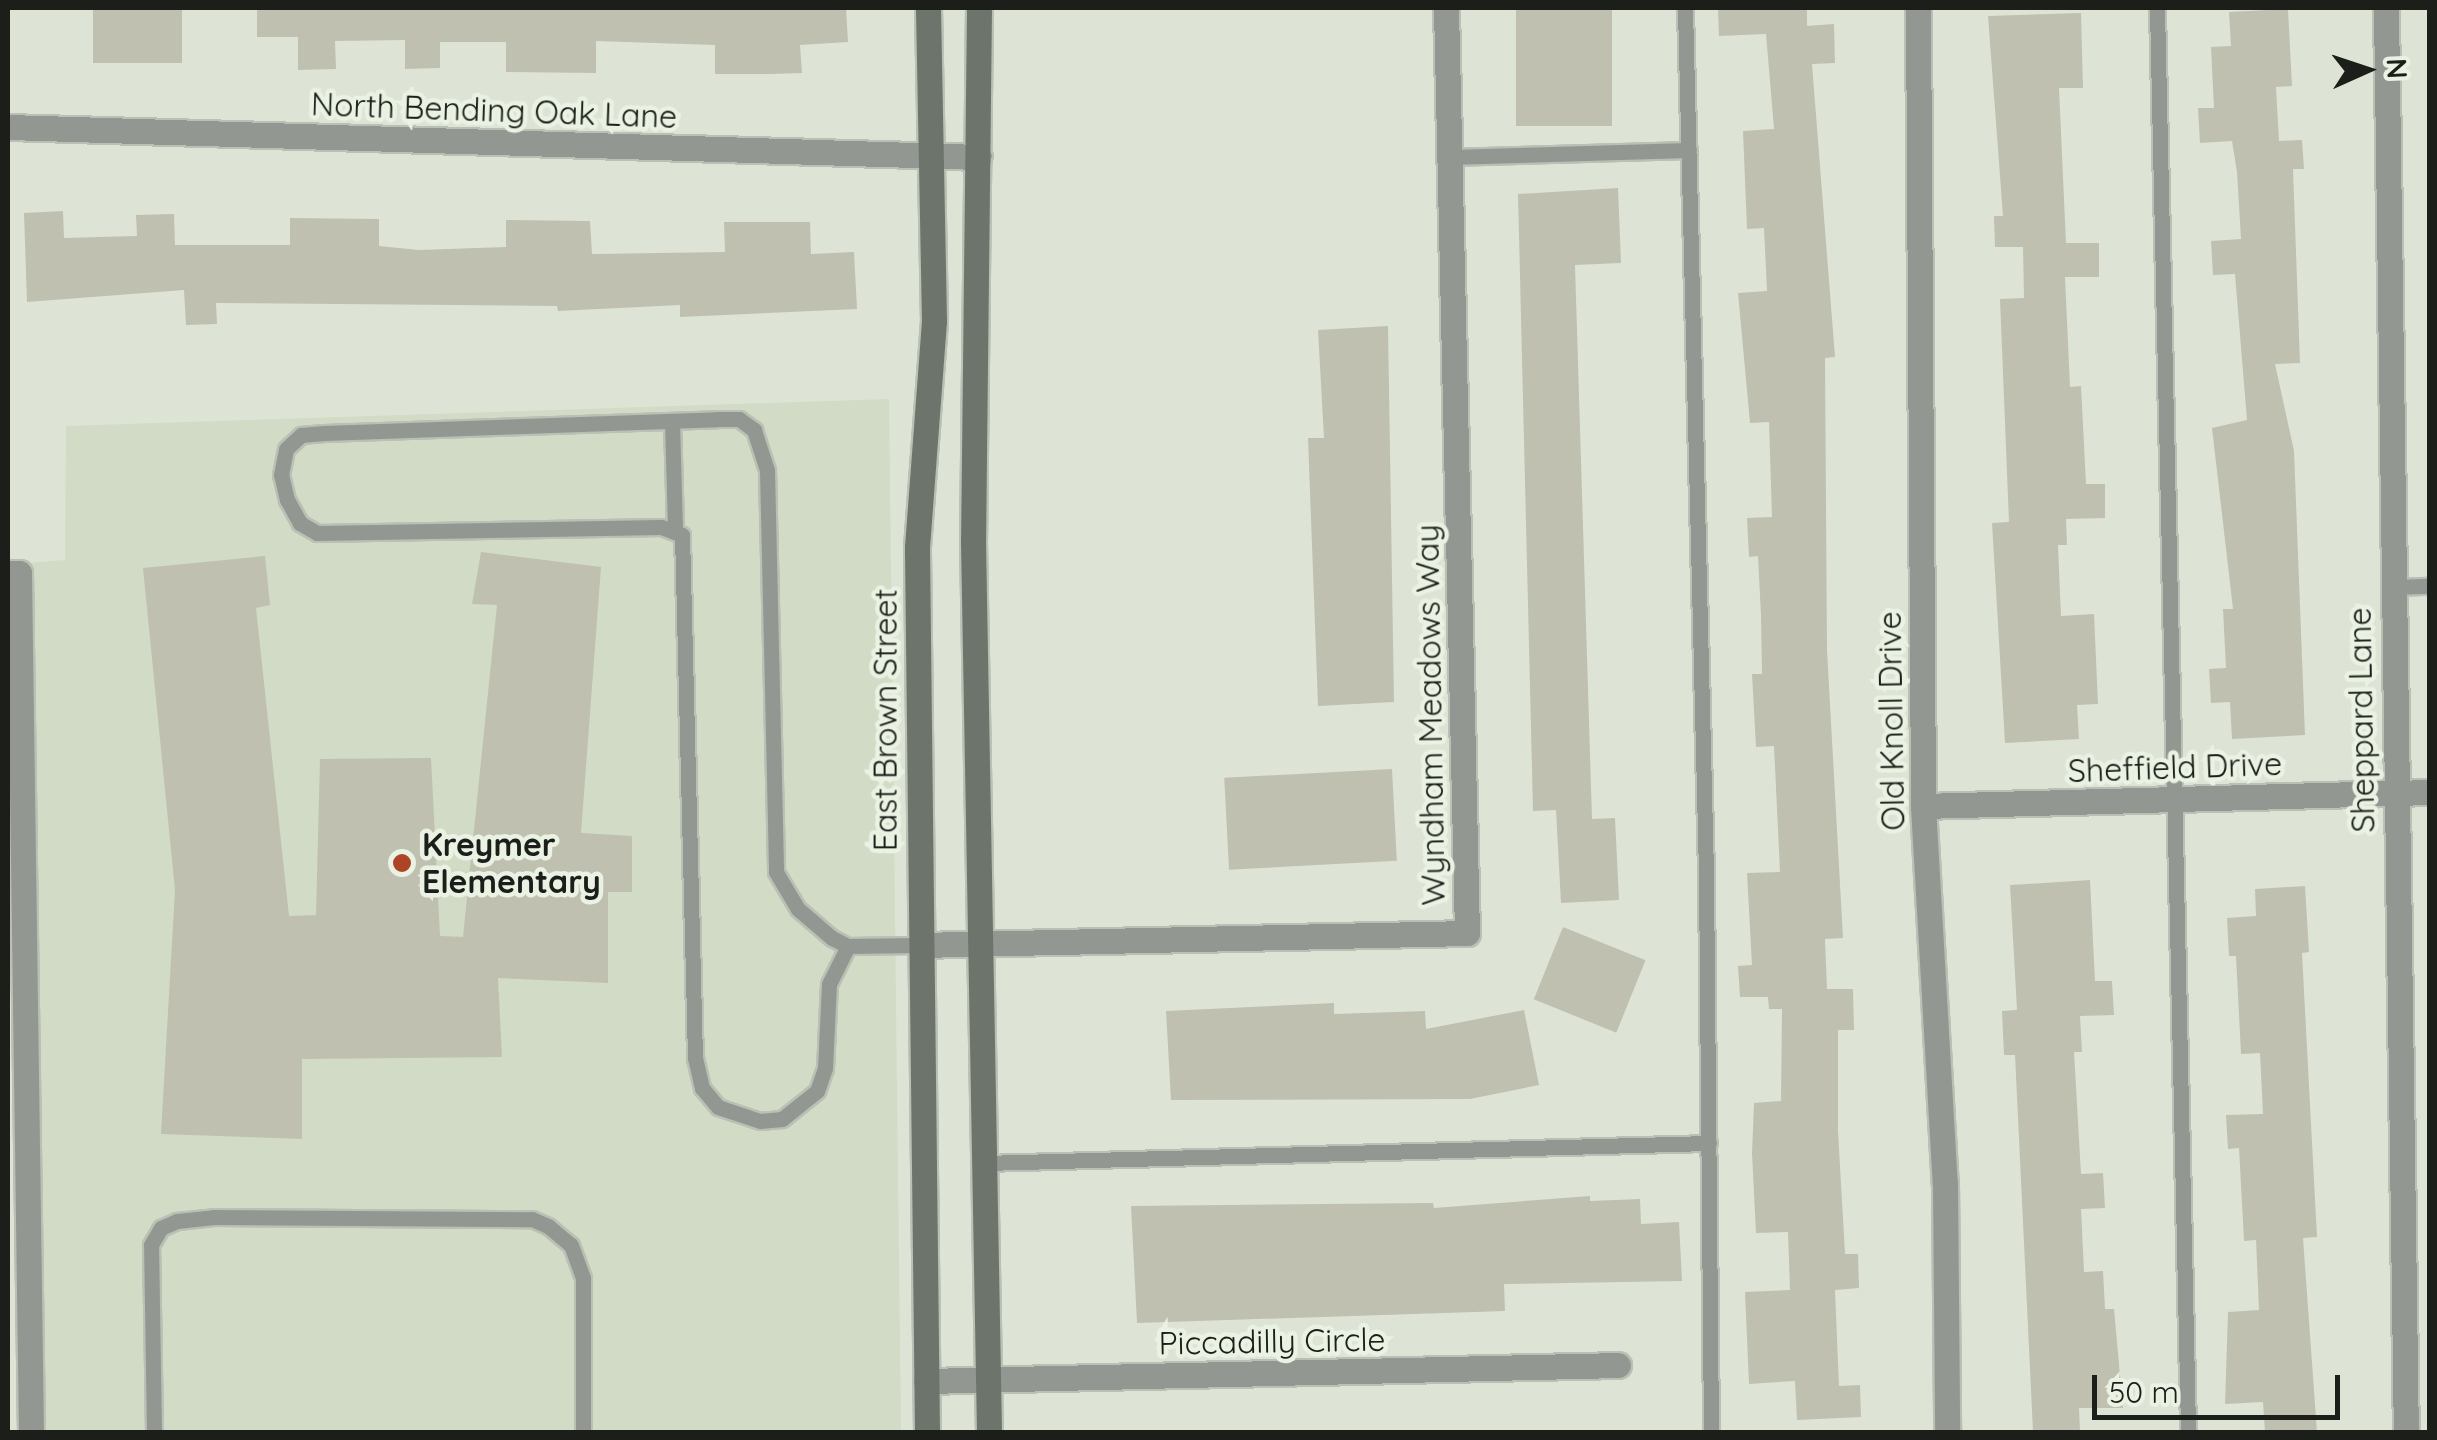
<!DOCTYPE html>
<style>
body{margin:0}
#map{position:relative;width:2437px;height:1440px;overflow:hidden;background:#dde4d6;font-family:Quicksand,sans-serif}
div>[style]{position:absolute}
.built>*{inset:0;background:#d1dbc5}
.building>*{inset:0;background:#bfc0b0;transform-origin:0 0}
.roads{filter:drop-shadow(2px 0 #bac0b4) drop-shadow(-2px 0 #bac0b4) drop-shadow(0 2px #bac0b4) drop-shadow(0 -2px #bac0b4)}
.lane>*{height:15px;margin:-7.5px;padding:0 7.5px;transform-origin:7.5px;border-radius:7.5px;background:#929792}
.street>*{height:25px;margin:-12.5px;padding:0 12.5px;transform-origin:12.5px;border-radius:12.5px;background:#929792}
.secondary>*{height:25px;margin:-12.5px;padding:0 12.5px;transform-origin:12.5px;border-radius:12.5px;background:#6c746c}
.dots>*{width:28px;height:28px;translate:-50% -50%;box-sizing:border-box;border:5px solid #eaf2e3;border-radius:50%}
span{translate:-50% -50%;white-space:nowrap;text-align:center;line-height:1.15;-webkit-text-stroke:9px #eaf2e3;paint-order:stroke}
.street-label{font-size:32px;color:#1b1e19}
.poi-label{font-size:32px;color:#1b1e19;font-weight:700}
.left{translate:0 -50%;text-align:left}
.frame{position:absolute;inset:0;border:10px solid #1b1e19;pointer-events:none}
.north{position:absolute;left:2317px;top:20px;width:100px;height:100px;-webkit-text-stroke:8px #eaf2e3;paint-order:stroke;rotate:87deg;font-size:28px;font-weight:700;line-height:40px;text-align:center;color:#1b1e19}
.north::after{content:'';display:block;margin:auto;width:35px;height:45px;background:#1b1e19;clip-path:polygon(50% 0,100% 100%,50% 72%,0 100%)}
.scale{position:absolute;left:2092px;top:1375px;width:248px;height:45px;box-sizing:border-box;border:5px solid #1b1e19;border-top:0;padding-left:12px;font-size:30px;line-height:35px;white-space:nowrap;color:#1b1e19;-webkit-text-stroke:8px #eaf2e3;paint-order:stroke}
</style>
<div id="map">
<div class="built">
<div style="clip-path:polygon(889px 399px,901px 1432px,40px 1432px,28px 563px,65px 560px,66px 426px)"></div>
</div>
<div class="building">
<div style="left:93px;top:8px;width:89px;height:55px"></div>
<div style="clip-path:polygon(257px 8px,846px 8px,848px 42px,800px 45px,802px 73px,770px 74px,715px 74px,715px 45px,596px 41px,596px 73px,506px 72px,506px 42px,440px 42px,440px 68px,405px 69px,405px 40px,335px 41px,336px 69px,298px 70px,298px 37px,257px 37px)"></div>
<div style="left:1516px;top:8px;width:96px;height:118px"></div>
<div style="clip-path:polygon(1718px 8px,1807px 8px,1807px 26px,1834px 24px,1835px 63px,1812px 64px,1835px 357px,1825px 358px,1827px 650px,1843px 938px,1825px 939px,1827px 989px,1853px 989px,1854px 1030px,1838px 1030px,1838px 1131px,1845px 1254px,1858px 1254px,1859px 1288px,1835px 1290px,1839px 1386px,1860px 1385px,1861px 1417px,1797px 1420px,1795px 1381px,1749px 1384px,1745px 1292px,1790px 1290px,1788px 1232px,1756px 1233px,1752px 1153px,1754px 1103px,1781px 1101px,1782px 1009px,1769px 1009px,1768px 997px,1740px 997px,1738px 966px,1752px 965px,1747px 873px,1780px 872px,1774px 746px,1756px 747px,1752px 674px,1762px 674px,1761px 616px,1758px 556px,1749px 557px,1747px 518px,1772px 517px,1769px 422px,1750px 423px,1738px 293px,1767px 291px,1764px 228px,1747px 229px,1743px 131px,1774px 129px,1766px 34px,1719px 36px)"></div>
<div style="clip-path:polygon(2288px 9px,2292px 86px,2276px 87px,2279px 141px,2302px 140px,2304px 169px,2293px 169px,2300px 363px,2275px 364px,2294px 451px,2305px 735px,2232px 739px,2230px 702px,2211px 703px,2209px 669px,2226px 668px,2223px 609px,2233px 609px,2212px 428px,2247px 420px,2235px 274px,2213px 275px,2211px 241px,2241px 239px,2237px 172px,2232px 141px,2200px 143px,2198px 108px,2214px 108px,2211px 47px,2231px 46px,2229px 12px)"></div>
<div style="clip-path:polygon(2081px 13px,2083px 88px,2059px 88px,2066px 243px,2099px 243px,2099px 277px,2065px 277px,2070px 387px,2081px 386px,2086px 484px,2105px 484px,2105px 518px,2066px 519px,2067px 545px,2058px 545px,2061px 616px,2094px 614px,2098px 704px,2077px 705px,2079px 739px,2005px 743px,1992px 523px,2009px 522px,2000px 299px,2024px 298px,2023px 247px,1995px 247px,1994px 216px,2003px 216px,1988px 16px)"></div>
<div style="clip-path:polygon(1618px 188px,1621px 263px,1575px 265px,1592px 819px,1615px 818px,1619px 900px,1561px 903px,1556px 810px,1533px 811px,1518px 194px)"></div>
<div style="clip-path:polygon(63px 211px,64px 238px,137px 236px,136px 215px,174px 214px,175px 245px,290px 245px,290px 218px,379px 219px,379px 246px,419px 250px,506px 247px,506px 220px,590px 221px,592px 254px,725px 252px,724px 222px,810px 222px,811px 254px,854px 252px,857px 309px,680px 317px,680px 305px,558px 311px,557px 306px,216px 303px,217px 324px,186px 325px,184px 290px,27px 302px,24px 213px)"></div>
<div style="clip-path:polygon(1388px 326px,1394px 702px,1318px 706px,1308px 438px,1324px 438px,1318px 330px)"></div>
<div style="clip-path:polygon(481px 552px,601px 567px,581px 833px,632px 836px,632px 892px,608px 892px,608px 983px,498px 978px,502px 1057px,302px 1059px,302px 1139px,161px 1134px,175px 890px,143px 568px,265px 556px,270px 605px,256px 608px,289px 916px,316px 915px,320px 759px,431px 758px,440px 936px,463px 937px,497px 605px,472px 604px)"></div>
<div style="left:1392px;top:769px;width:92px;height:168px;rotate:87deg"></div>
<div style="clip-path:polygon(2090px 880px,2095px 981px,2112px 981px,2114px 1015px,2080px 1016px,2082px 1052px,2074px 1052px,2081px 1174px,2103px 1173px,2105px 1208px,2081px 1209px,2084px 1272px,2103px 1271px,2105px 1309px,2114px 1309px,2123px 1408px,2079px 1408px,2080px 1432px,2033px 1432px,2015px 1055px,2004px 1055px,2002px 1011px,2017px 1010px,2010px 885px)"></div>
<div style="clip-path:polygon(2305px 886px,2309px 952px,2302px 953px,2317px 1237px,2303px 1238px,2317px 1432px,2265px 1432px,2263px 1402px,2225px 1404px,2228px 1312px,2259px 1310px,2256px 1240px,2244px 1241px,2239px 1148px,2228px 1149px,2226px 1115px,2263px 1114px,2260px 1053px,2241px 1054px,2236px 956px,2229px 956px,2227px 918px,2256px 916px,2255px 889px)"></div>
<div style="left:1563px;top:927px;width:89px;height:78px;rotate:22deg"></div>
<div style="clip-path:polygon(1334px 1003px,1334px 1014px,1425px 1011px,1426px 1029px,1524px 1010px,1539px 1085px,1470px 1099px,1171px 1100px,1166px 1011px)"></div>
<div style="clip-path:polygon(1590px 1196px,1590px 1201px,1640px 1199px,1641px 1224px,1679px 1222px,1682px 1281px,1504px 1284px,1505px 1311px,1137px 1323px,1131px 1206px,1433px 1203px,1434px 1208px)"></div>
</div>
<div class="roads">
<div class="lane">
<div style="left:1685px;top:8px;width:865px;rotate:88.61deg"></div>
<div style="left:1706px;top:873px;width:559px;rotate:89.49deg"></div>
<div style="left:2157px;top:8px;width:1424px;rotate:88.75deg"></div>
<div style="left:1449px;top:157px;width:240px;rotate:-1.7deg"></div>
<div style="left:672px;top:421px;width:108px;rotate:88.4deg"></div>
<div style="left:2392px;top:587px;width:38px;rotate:-2deg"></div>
<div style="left:848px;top:946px;width:42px;rotate:116.6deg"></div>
<div style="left:829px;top:984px;width:84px;rotate:92.7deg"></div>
<div style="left:825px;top:1068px;width:24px;rotate:109deg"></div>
<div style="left:817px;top:1091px;width:45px;rotate:141.3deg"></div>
<div style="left:782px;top:1119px;width:22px;rotate:175deg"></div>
<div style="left:760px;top:1121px;width:44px;rotate:-161.6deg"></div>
<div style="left:718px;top:1107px;width:25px;rotate:-130deg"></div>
<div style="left:702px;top:1088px;width:31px;rotate:-103deg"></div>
<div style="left:695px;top:1058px;width:523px;rotate:-91.42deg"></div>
<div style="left:682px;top:535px;width:22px;rotate:-159deg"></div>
<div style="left:661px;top:527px;width:344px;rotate:179deg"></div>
<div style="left:317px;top:533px;width:20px;rotate:-150deg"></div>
<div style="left:300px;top:523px;width:26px;rotate:-119deg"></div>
<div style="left:287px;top:500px;width:26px;rotate:-103deg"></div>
<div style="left:281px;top:475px;width:26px;rotate:-79deg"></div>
<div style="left:286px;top:449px;width:21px;rotate:-43deg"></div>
<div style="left:301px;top:435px;width:23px;rotate:-5deg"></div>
<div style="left:324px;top:433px;width:393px;rotate:-2deg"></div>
<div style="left:717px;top:419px;width:22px"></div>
<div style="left:739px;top:419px;width:19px;rotate:36deg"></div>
<div style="left:754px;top:430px;width:42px;rotate:72deg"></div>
<div style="left:767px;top:470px;width:402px;rotate:88.7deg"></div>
<div style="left:776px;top:872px;width:43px;rotate:59.3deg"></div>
<div style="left:798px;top:909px;width:45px;rotate:40.5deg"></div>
<div style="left:832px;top:938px;width:18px;rotate:27deg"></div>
<div style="left:848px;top:946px;width:71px;rotate:-0.8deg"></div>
<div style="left:984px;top:1163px;width:725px;rotate:-1.58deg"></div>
<div style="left:154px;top:1432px;width:187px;rotate:-90.9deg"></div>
<div style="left:151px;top:1245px;width:20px;rotate:-60deg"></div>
<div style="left:161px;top:1228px;width:17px;rotate:-24deg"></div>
<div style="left:177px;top:1221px;width:37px;rotate:-6deg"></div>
<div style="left:214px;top:1217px;width:318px;rotate:0.4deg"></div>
<div style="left:532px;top:1219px;width:17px;rotate:24deg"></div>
<div style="left:548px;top:1226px;width:30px;rotate:40deg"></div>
<div style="left:571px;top:1245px;width:35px;rotate:70deg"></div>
<div style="left:583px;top:1278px;width:154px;rotate:90deg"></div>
</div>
<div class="street">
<div style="left:1918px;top:8px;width:798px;rotate:89.64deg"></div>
<div style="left:1923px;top:806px;width:378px;rotate:86.7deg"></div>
<div style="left:1945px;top:1183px;width:249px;rotate:89.5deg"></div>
<div style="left:2386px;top:8px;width:1424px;rotate:89.2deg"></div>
<div style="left:8px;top:127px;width:971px;rotate:1.77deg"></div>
<div style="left:8px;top:573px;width:11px"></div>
<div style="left:19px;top:573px;width:859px;rotate:89.2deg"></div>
<div style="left:1923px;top:806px;width:507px;rotate:-1.58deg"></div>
<div style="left:919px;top:945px;width:548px;rotate:-1.25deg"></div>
<div style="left:1467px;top:933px;width:925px;rotate:-91.3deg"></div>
<div style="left:926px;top:1381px;width:692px;rotate:-1.32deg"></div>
</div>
<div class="secondary">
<div style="left:979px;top:8px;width:534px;rotate:90.64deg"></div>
<div style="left:973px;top:542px;width:890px;rotate:88.97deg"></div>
<div style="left:927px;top:1432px;width:885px;rotate:-90.65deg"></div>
<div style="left:917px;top:547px;width:227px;rotate:-85.7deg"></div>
<div style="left:934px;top:321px;width:313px;rotate:-91.1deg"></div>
</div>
</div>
<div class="dots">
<div style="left:402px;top:863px;background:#ac4425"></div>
</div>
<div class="street-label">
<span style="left:494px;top:110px;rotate:2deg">North Bending Oak Lane</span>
<span style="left:1430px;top:715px;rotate:-91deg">Wyndham Meadows Way</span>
<span style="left:885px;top:720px;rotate:-90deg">East Brown Street</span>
<span style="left:2361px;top:720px;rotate:-91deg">Sheppard Lane</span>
<span style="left:1891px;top:721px;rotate:-91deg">Old Knoll Drive</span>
<span style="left:2175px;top:767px;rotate:-2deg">Sheffield Drive</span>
<span style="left:1272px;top:1341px;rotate:-1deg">Piccadilly Circle</span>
</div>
<div class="poi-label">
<span class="left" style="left:422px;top:863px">Kreymer<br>Elementary</span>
</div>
<div class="frame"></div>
<div class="north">N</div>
<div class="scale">50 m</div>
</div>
